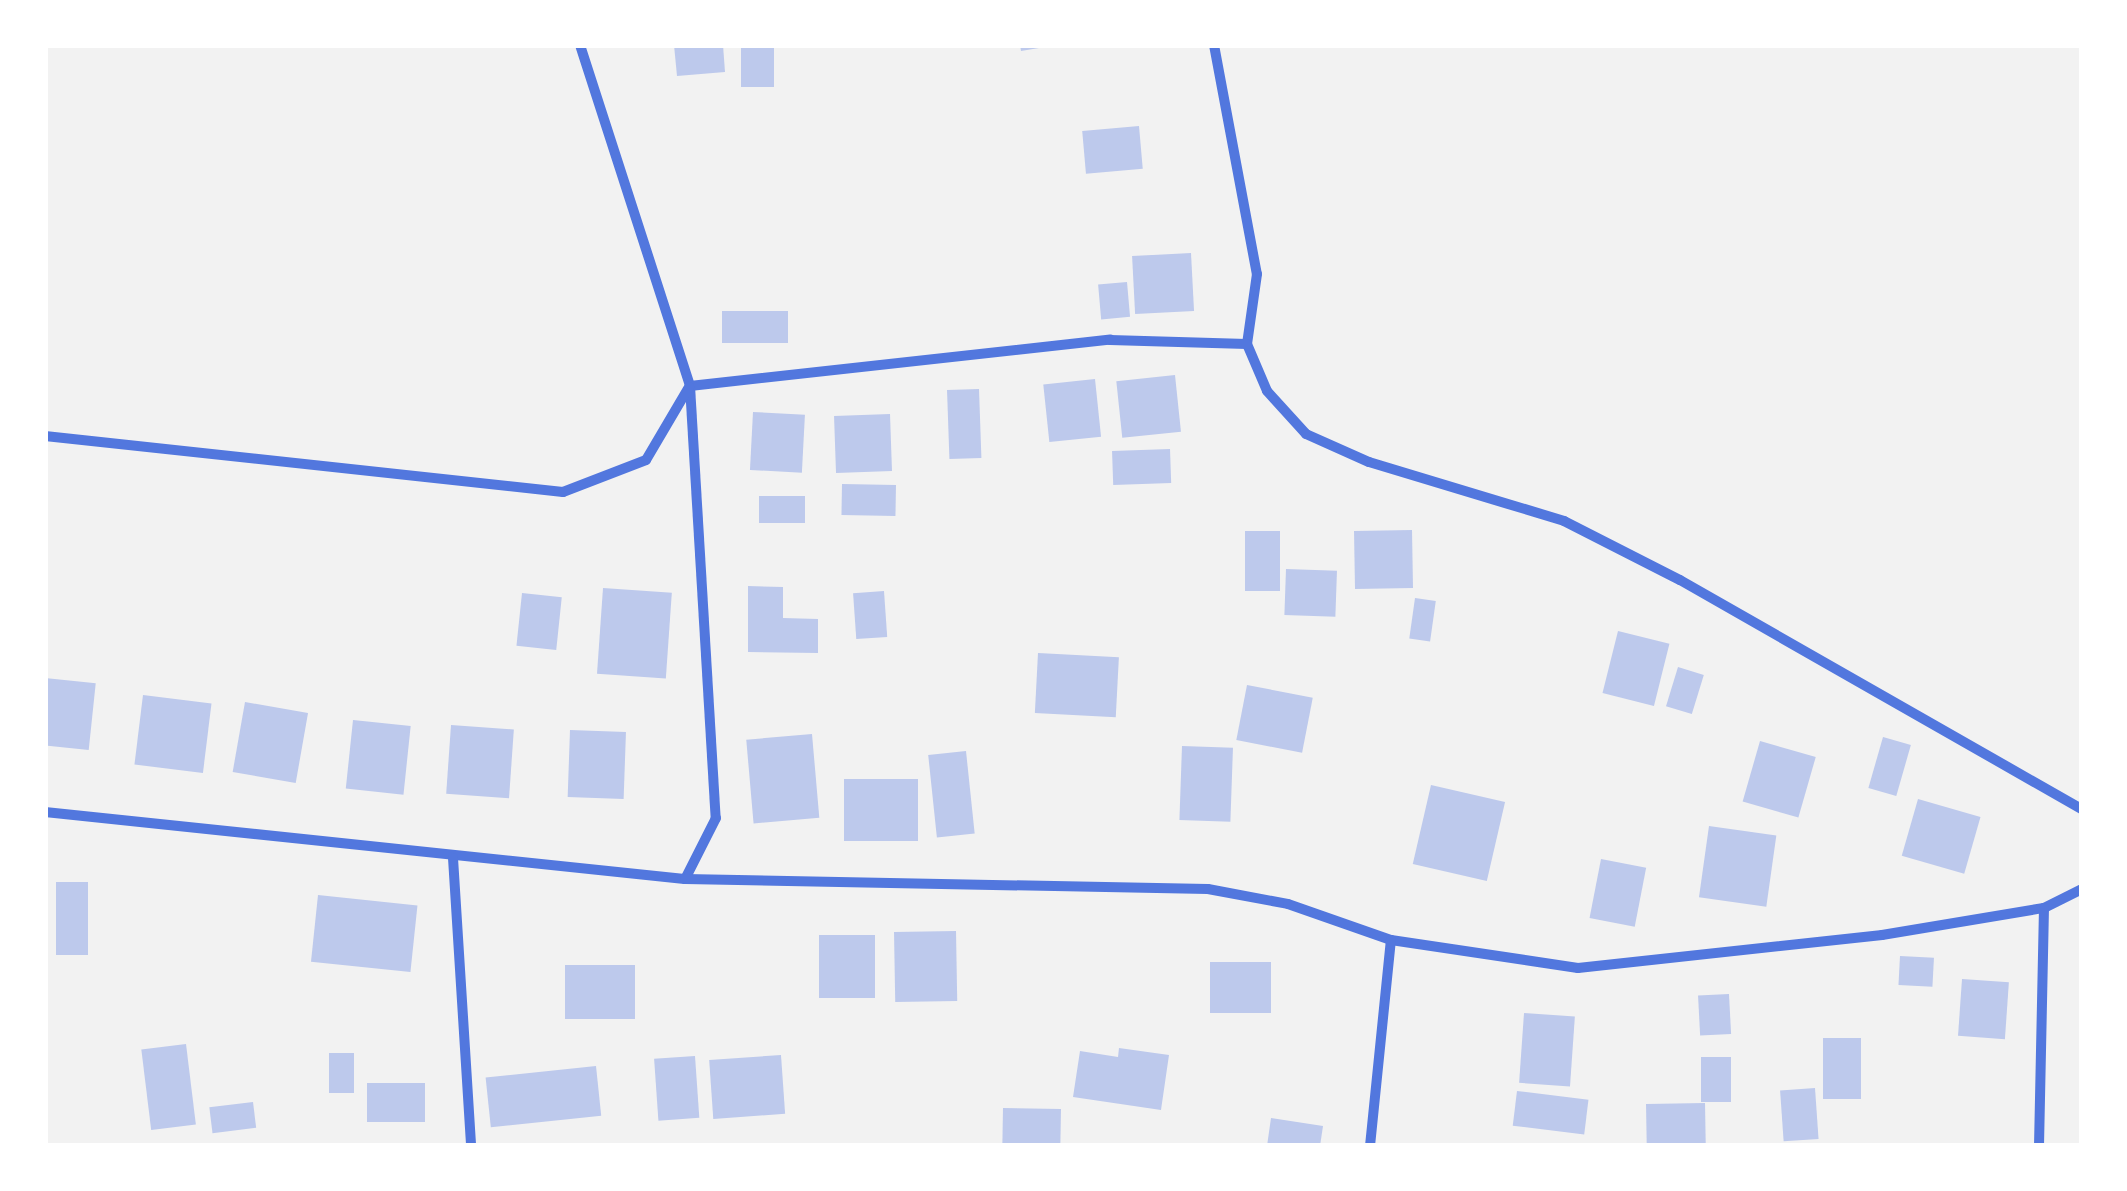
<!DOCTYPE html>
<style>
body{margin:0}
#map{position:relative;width:2127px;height:1191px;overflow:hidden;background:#f2f2f2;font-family:"DejaVu Sans",sans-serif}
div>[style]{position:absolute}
.building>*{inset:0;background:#bdc9ec;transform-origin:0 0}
.minor>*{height:10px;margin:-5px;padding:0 5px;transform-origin:5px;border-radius:5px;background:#5277de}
span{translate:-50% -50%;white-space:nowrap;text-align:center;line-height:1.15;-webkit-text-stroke:10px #fff;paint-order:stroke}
.frame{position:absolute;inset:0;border:48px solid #fff;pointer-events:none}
</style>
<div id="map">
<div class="building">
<div style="clip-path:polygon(674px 45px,723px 45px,725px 72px,677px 76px)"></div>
<div style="left:741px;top:45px;width:33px;height:42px"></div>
<div style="clip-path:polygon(1020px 45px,1045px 45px,1045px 47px,1021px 51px)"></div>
<div style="left:1139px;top:126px;width:43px;height:57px;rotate:85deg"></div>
<div style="left:1191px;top:253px;width:58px;height:59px;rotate:87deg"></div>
<div style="left:1127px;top:282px;width:35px;height:29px;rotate:85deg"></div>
<div style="left:788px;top:311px;width:32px;height:66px;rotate:90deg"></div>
<div style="left:1175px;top:375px;width:57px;height:59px;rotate:84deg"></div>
<div style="left:1095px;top:379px;width:58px;height:52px;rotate:84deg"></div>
<div style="left:979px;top:389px;width:69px;height:32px;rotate:88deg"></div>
<div style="left:753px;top:412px;width:52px;height:58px;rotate:3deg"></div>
<div style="left:890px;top:414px;width:57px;height:56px;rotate:88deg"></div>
<div style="left:1170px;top:449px;width:34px;height:58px;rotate:88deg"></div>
<div style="left:842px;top:484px;width:54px;height:31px;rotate:1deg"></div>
<div style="left:805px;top:496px;width:27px;height:46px;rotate:90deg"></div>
<div style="left:1412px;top:530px;width:58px;height:58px;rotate:89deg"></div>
<div style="left:1245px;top:531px;width:35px;height:60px"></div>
<div style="left:1286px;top:569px;width:51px;height:46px;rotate:2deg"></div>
<div style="clip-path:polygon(748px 586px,783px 587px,783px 618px,818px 619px,818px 653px,748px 652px)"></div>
<div style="left:603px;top:588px;width:69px;height:86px;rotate:4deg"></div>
<div style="left:884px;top:591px;width:46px;height:31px;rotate:86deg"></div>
<div style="left:522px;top:593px;width:40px;height:53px;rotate:6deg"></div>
<div style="left:1415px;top:598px;width:21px;height:41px;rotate:8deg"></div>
<div style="left:1618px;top:631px;width:53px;height:64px;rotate:14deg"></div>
<div style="left:1038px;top:653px;width:81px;height:60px;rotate:3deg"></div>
<div style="left:1678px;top:667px;width:27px;height:41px;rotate:17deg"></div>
<div style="left:45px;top:678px;width:51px;height:67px;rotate:6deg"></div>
<div style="left:1247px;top:685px;width:67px;height:56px;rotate:11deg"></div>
<div style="left:143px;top:695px;width:69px;height:70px;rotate:7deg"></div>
<div style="left:245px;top:702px;width:64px;height:71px;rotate:10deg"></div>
<div style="left:353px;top:720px;width:58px;height:69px;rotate:6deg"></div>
<div style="left:451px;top:725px;width:63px;height:69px;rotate:4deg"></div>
<div style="left:570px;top:730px;width:56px;height:67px;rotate:2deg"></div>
<div style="left:812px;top:734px;width:84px;height:66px;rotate:85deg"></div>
<div style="left:1883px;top:737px;width:29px;height:53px;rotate:16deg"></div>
<div style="left:1760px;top:741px;width:58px;height:63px;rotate:16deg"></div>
<div style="left:1182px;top:746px;width:51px;height:74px;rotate:2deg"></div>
<div style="left:966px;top:751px;width:83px;height:38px;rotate:84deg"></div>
<div style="left:844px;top:779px;width:74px;height:62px"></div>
<div style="left:1431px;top:785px;width:76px;height:81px;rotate:13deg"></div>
<div style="left:1918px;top:799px;width:65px;height:59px;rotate:16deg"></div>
<div style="left:1709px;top:826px;width:68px;height:72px;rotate:8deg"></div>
<div style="left:1601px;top:859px;width:46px;height:60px;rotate:11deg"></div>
<div style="left:56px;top:882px;width:32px;height:73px"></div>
<div style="left:318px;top:895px;width:100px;height:67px;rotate:6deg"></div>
<div style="left:956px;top:931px;width:70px;height:62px;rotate:89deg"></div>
<div style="left:819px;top:935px;width:56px;height:63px"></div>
<div style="left:1900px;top:956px;width:34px;height:29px;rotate:3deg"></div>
<div style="left:1210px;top:962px;width:61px;height:51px"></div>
<div style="left:565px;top:965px;width:70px;height:54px"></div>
<div style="left:1962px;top:979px;width:47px;height:57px;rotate:4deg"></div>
<div style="left:1729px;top:994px;width:40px;height:31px;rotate:87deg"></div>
<div style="left:1524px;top:1013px;width:51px;height:70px;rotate:4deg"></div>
<div style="left:1823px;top:1038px;width:38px;height:61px"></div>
<div style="left:186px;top:1044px;width:81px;height:45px;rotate:83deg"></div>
<div style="clip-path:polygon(1119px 1048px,1169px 1055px,1161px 1110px,1073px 1097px,1080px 1051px,1118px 1057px)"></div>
<div style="left:329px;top:1053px;width:25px;height:40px"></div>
<div style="left:781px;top:1055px;width:59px;height:72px;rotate:86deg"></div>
<div style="left:695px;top:1056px;width:62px;height:41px;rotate:86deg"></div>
<div style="left:1701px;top:1057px;width:30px;height:45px"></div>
<div style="left:596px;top:1066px;width:50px;height:111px;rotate:84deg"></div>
<div style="left:367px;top:1083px;width:58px;height:39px"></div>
<div style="left:1815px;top:1088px;width:51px;height:35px;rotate:86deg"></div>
<div style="left:1517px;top:1091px;width:72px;height:35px;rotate:7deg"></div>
<div style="left:253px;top:1102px;width:26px;height:44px;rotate:83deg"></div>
<div style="left:1705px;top:1103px;width:43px;height:59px;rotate:89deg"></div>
<div style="left:1003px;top:1108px;width:58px;height:38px;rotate:1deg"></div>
<div style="clip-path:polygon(1271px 1118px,1323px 1126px,1320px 1146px,1267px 1146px)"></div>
</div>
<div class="minor">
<div style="left:580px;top:45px;width:358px;rotate:72.1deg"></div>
<div style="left:690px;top:386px;width:433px;rotate:86.6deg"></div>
<div style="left:716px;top:818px;width:68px;rotate:116.9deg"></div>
<div style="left:1214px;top:45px;width:233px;rotate:79.4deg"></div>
<div style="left:1257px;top:274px;width:71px;rotate:98.1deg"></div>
<div style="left:1247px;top:344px;width:51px;rotate:66.9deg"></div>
<div style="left:1267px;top:391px;width:58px;rotate:47.8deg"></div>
<div style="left:1306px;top:434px;width:69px;rotate:24deg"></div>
<div style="left:1369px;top:462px;width:204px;rotate:16.8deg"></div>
<div style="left:1564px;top:521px;width:130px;rotate:27deg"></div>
<div style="left:1680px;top:580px;width:463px;rotate:29.7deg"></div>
<div style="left:690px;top:386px;width:423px;rotate:-6.3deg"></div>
<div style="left:1110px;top:340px;width:137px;rotate:1.7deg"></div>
<div style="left:45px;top:436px;width:521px;rotate:6.17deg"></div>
<div style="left:563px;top:492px;width:89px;rotate:-21.1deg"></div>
<div style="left:646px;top:460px;width:85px;rotate:-59.5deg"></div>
<div style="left:45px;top:812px;width:643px;rotate:5.98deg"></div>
<div style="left:685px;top:879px;width:523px;rotate:1.1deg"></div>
<div style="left:1208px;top:889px;width:81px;rotate:10.6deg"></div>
<div style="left:1288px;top:904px;width:109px;rotate:19.3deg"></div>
<div style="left:1391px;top:940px;width:189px;rotate:8.5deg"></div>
<div style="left:1578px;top:968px;width:306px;rotate:-6.2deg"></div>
<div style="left:1882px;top:935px;width:164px;rotate:-9.5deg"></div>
<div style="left:2044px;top:908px;width:42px;rotate:-26.6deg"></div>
<div style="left:453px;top:858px;width:289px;rotate:86.4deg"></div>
<div style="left:1370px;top:1146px;width:207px;rotate:-84.2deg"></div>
<div style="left:2039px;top:1146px;width:238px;rotate:-88.8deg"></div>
</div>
<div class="frame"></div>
</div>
